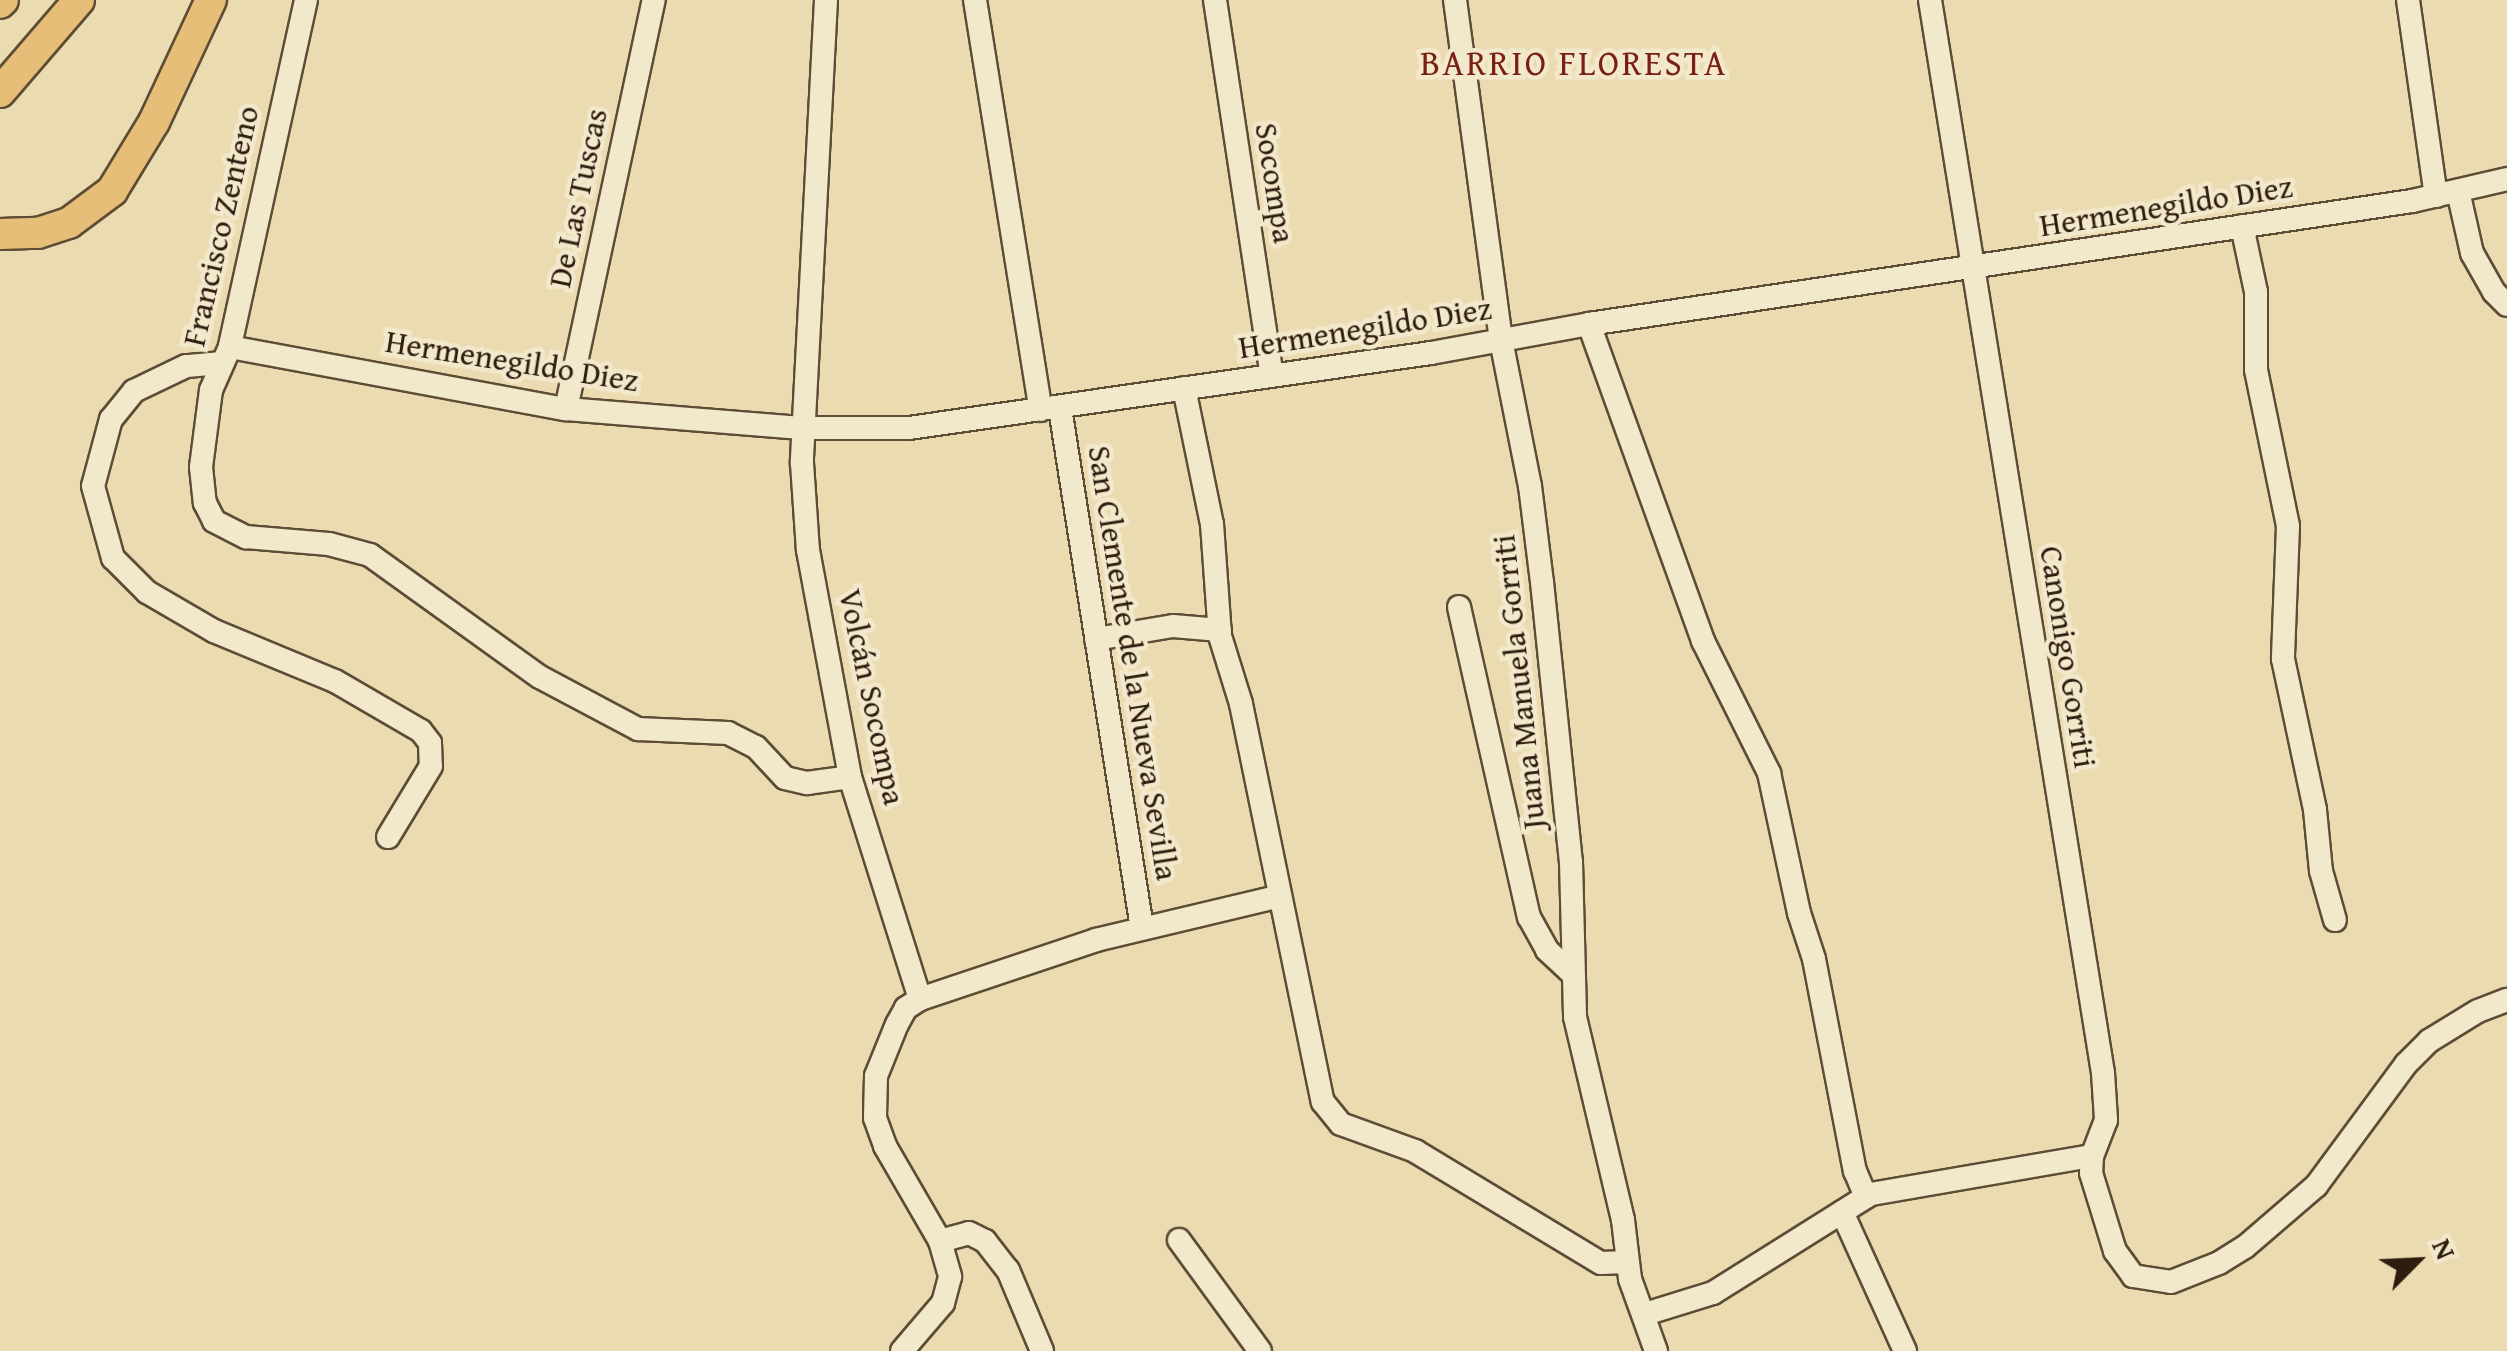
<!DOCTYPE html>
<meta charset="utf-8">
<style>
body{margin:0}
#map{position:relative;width:2507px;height:1351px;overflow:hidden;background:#ebdbb0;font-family:"Gentium Book Plus",serif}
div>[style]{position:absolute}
.roads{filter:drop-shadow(2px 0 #5d4c36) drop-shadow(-2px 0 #5d4c36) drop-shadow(0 2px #5d4c36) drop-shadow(0 -2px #5d4c36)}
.minor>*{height:22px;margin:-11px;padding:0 11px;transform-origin:11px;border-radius:11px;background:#f2e8cc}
.major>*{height:30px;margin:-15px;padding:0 15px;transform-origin:15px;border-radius:15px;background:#e6be78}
span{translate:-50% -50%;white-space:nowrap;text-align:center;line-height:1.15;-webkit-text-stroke:9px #f2e8cc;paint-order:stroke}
.street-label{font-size:32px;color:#2e1c0e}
.neighbourhood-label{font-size:35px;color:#7a1f14;letter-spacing:2.5px}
.north{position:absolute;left:2367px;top:1211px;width:100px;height:100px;-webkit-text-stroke:8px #f2e8cc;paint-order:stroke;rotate:66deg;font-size:28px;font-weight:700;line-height:40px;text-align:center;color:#2e1c0e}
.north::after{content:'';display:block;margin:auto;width:35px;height:45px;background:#2e1c0e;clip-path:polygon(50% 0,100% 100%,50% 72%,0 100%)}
</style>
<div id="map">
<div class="roads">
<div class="minor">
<div style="left:306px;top:0;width:355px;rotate:102.4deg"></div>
<div style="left:230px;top:347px;width:47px;rotate:113.8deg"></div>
<div style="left:211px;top:390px;width:78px;rotate:97.4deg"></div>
<div style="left:201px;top:467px;width:36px;rotate:84deg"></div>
<div style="left:205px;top:503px;width:20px;rotate:63deg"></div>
<div style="left:214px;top:521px;width:36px;rotate:27deg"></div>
<div style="left:246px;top:537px;width:83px;rotate:4.8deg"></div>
<div style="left:329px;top:544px;width:42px;rotate:15deg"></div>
<div style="left:370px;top:555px;width:209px;rotate:35.7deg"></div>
<div style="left:540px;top:677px;width:111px;rotate:28deg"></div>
<div style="left:638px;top:729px;width:90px;rotate:2.5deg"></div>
<div style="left:728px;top:733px;width:31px;rotate:27deg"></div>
<div style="left:756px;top:747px;width:42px;rotate:46.9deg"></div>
<div style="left:785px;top:778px;width:23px;rotate:13deg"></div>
<div style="left:807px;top:783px;width:43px;rotate:-7.9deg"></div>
<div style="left:826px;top:0;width:464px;rotate:93deg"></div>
<div style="left:802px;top:463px;width:87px;rotate:86.1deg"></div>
<div style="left:808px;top:550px;width:231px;rotate:79.5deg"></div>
<div style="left:850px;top:777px;width:233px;rotate:72.5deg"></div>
<div style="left:920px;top:999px;width:17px;rotate:147deg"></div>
<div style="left:906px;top:1008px;width:18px;rotate:119deg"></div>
<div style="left:897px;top:1024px;width:56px;rotate:112deg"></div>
<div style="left:876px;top:1076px;width:42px;rotate:91.4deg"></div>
<div style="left:875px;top:1118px;width:30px;rotate:70deg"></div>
<div style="left:885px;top:1146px;width:110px;rotate:59.9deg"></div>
<div style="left:940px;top:1241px;width:37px;rotate:74deg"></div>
<div style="left:950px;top:1277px;width:27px;rotate:105deg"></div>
<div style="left:943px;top:1303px;width:63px;rotate:130.5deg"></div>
<div style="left:975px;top:0;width:415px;rotate:80.9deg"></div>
<div style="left:1215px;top:0;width:379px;rotate:81.4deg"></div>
<div style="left:1455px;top:0;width:343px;rotate:82.3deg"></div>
<div style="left:1501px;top:340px;width:149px;rotate:78.8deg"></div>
<div style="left:1530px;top:486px;width:97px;rotate:82.9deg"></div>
<div style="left:1542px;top:582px;width:281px;rotate:84.1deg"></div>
<div style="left:1571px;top:862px;width:155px;rotate:88.5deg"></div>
<div style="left:1575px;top:1017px;width:209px;rotate:76.7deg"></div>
<div style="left:1623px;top:1220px;width:59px;rotate:83.2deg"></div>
<div style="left:1630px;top:1279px;width:77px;rotate:70.1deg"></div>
<div style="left:1930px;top:0;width:1087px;rotate:80.84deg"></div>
<div style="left:2103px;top:1073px;width:47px;rotate:86.3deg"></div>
<div style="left:2106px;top:1120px;width:39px;rotate:111deg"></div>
<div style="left:2092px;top:1156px;width:17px;rotate:93deg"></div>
<div style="left:2091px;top:1173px;width:82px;rotate:72.9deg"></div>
<div style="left:2115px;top:1251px;width:31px;rotate:54deg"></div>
<div style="left:2133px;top:1276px;width:38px;rotate:9deg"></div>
<div style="left:2171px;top:1282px;width:52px;rotate:-21.6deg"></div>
<div style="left:2219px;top:1263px;width:31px;rotate:-32deg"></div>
<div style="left:2245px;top:1247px;width:94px;rotate:-40.7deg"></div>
<div style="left:2316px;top:1186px;width:152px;rotate:-53.6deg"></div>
<div style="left:2406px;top:1064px;width:33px;rotate:-45deg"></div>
<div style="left:2429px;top:1041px;width:57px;rotate:-31.5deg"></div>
<div style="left:2478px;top:1011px;width:31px;rotate:-21deg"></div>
<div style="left:2408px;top:0;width:198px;rotate:81.9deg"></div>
<div style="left:2458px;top:191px;width:64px;rotate:77.3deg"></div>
<div style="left:2472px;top:253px;width:45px;rotate:60.6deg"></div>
<div style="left:2494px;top:292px;width:18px;rotate:45deg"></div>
<div style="left:2242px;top:226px;width:67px;rotate:78deg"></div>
<div style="left:2256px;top:292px;width:78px;rotate:90deg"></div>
<div style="left:2256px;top:370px;width:159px;rotate:78.4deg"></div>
<div style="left:2288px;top:526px;width:133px;rotate:92.2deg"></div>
<div style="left:2283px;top:659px;width:154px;rotate:78deg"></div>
<div style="left:2315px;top:810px;width:61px;rotate:84.4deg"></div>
<div style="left:2321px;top:871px;width:51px;rotate:74.1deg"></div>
<div style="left:1589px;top:324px;width:337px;rotate:70.2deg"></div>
<div style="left:1703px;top:641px;width:148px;rotate:63.4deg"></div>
<div style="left:1769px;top:773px;width:143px;rotate:77.9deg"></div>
<div style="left:1799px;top:913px;width:48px;rotate:71.9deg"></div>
<div style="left:1814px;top:959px;width:216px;rotate:79.1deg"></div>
<div style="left:1855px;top:1171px;width:28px;rotate:67deg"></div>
<div style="left:230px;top:347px;width:342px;rotate:10.5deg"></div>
<div style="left:566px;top:409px;width:239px;rotate:4.6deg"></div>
<div style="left:804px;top:428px;width:105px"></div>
<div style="left:909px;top:428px;width:527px;rotate:-8.18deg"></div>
<div style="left:1431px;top:353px;width:161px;rotate:-10.4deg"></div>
<div style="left:1589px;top:324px;width:832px;rotate:-8.5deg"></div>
<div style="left:2412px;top:201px;width:98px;rotate:-13deg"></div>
<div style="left:222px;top:363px;width:36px;rotate:175deg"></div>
<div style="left:186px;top:366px;width:58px;rotate:154.3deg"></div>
<div style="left:134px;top:391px;width:36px;rotate:129deg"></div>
<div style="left:111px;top:419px;width:69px;rotate:105deg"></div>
<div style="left:93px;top:486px;width:75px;rotate:74.5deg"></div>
<div style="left:113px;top:558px;width:48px;rotate:45deg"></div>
<div style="left:147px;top:592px;width:78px;rotate:30.2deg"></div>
<div style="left:214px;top:631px;width:131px;rotate:22.5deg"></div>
<div style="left:335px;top:681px;width:99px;rotate:30.2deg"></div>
<div style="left:421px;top:731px;width:15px;rotate:53deg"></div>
<div style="left:430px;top:743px;width:23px;rotate:88deg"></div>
<div style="left:431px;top:766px;width:83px;rotate:121.2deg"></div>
<div style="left:1184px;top:388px;width:139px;rotate:78.4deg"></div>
<div style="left:1212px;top:524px;width:112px;rotate:85.9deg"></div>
<div style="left:1220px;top:636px;width:71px;rotate:72.8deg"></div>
<div style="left:1241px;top:704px;width:406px;rotate:78.4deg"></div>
<div style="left:1323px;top:1102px;width:28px;rotate:51deg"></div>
<div style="left:1341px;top:1124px;width:79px;rotate:20deg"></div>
<div style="left:1415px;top:1151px;width:217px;rotate:31.1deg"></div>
<div style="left:1601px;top:1263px;width:26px;rotate:-2deg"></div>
<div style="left:1060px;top:408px;width:526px;rotate:81.04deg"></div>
<div style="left:566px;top:409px;width:418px;rotate:-77.9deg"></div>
<div style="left:1459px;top:607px;width:318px;rotate:77.3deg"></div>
<div style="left:1529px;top:917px;width:38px;rotate:61deg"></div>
<div style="left:1547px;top:950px;width:33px;rotate:43deg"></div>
<div style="left:1096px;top:639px;width:78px;rotate:-9.6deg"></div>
<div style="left:1173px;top:626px;width:47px;rotate:4.9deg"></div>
<div style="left:920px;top:999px;width:186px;rotate:-18.5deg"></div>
<div style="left:1096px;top:940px;width:189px;rotate:-13.4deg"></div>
<div style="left:1842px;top:1212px;width:153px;rotate:65.6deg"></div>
<div style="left:1179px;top:1240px;width:137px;rotate:53.9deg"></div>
<div style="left:940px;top:1241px;width:30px;rotate:-15deg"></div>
<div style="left:969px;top:1233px;width:18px;rotate:27deg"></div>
<div style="left:985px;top:1241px;width:37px;rotate:52deg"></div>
<div style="left:1008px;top:1270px;width:88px;rotate:67.2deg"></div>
<div style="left:1645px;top:1314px;width:71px;rotate:-17.2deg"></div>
<div style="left:1713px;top:1293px;width:186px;rotate:-32.1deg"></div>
<div style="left:1871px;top:1194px;width:224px;rotate:-9.8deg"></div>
</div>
<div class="major">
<div style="left:0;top:3px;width:4px;rotate:-45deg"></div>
<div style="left:0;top:92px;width:121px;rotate:-49.3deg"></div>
<div style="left:0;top:234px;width:38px;rotate:-2deg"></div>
<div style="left:38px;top:233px;width:33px;rotate:-18deg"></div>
<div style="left:69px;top:223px;width:54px;rotate:-36.7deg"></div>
<div style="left:112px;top:191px;width:81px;rotate:-58.7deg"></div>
<div style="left:154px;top:122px;width:135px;rotate:-65deg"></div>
</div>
</div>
<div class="street-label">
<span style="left:1275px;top:183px;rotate:81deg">Socompa</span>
<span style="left:578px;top:198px;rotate:-78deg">De Las Tuscas</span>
<span style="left:2166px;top:206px;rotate:-9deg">Hermenegildo Diez</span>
<span style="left:221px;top:226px;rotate:-77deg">Francisco Zenteno</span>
<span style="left:1365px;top:328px;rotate:-9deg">Hermenegildo Diez</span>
<span style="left:512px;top:361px;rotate:9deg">Hermenegildo Diez</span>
<span style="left:2068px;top:657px;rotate:81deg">Canonigo Gorriti</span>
<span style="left:1133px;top:663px;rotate:81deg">San Clemente de la Nueva Sevilla</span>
<span style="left:1519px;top:682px;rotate:-96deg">Juana Manuela Gorriti</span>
<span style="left:872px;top:697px;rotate:78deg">Volcán Socompa</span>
</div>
<div class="neighbourhood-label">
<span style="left:1574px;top:63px">BARRIO FLORESTA</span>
</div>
<div class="north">N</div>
</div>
